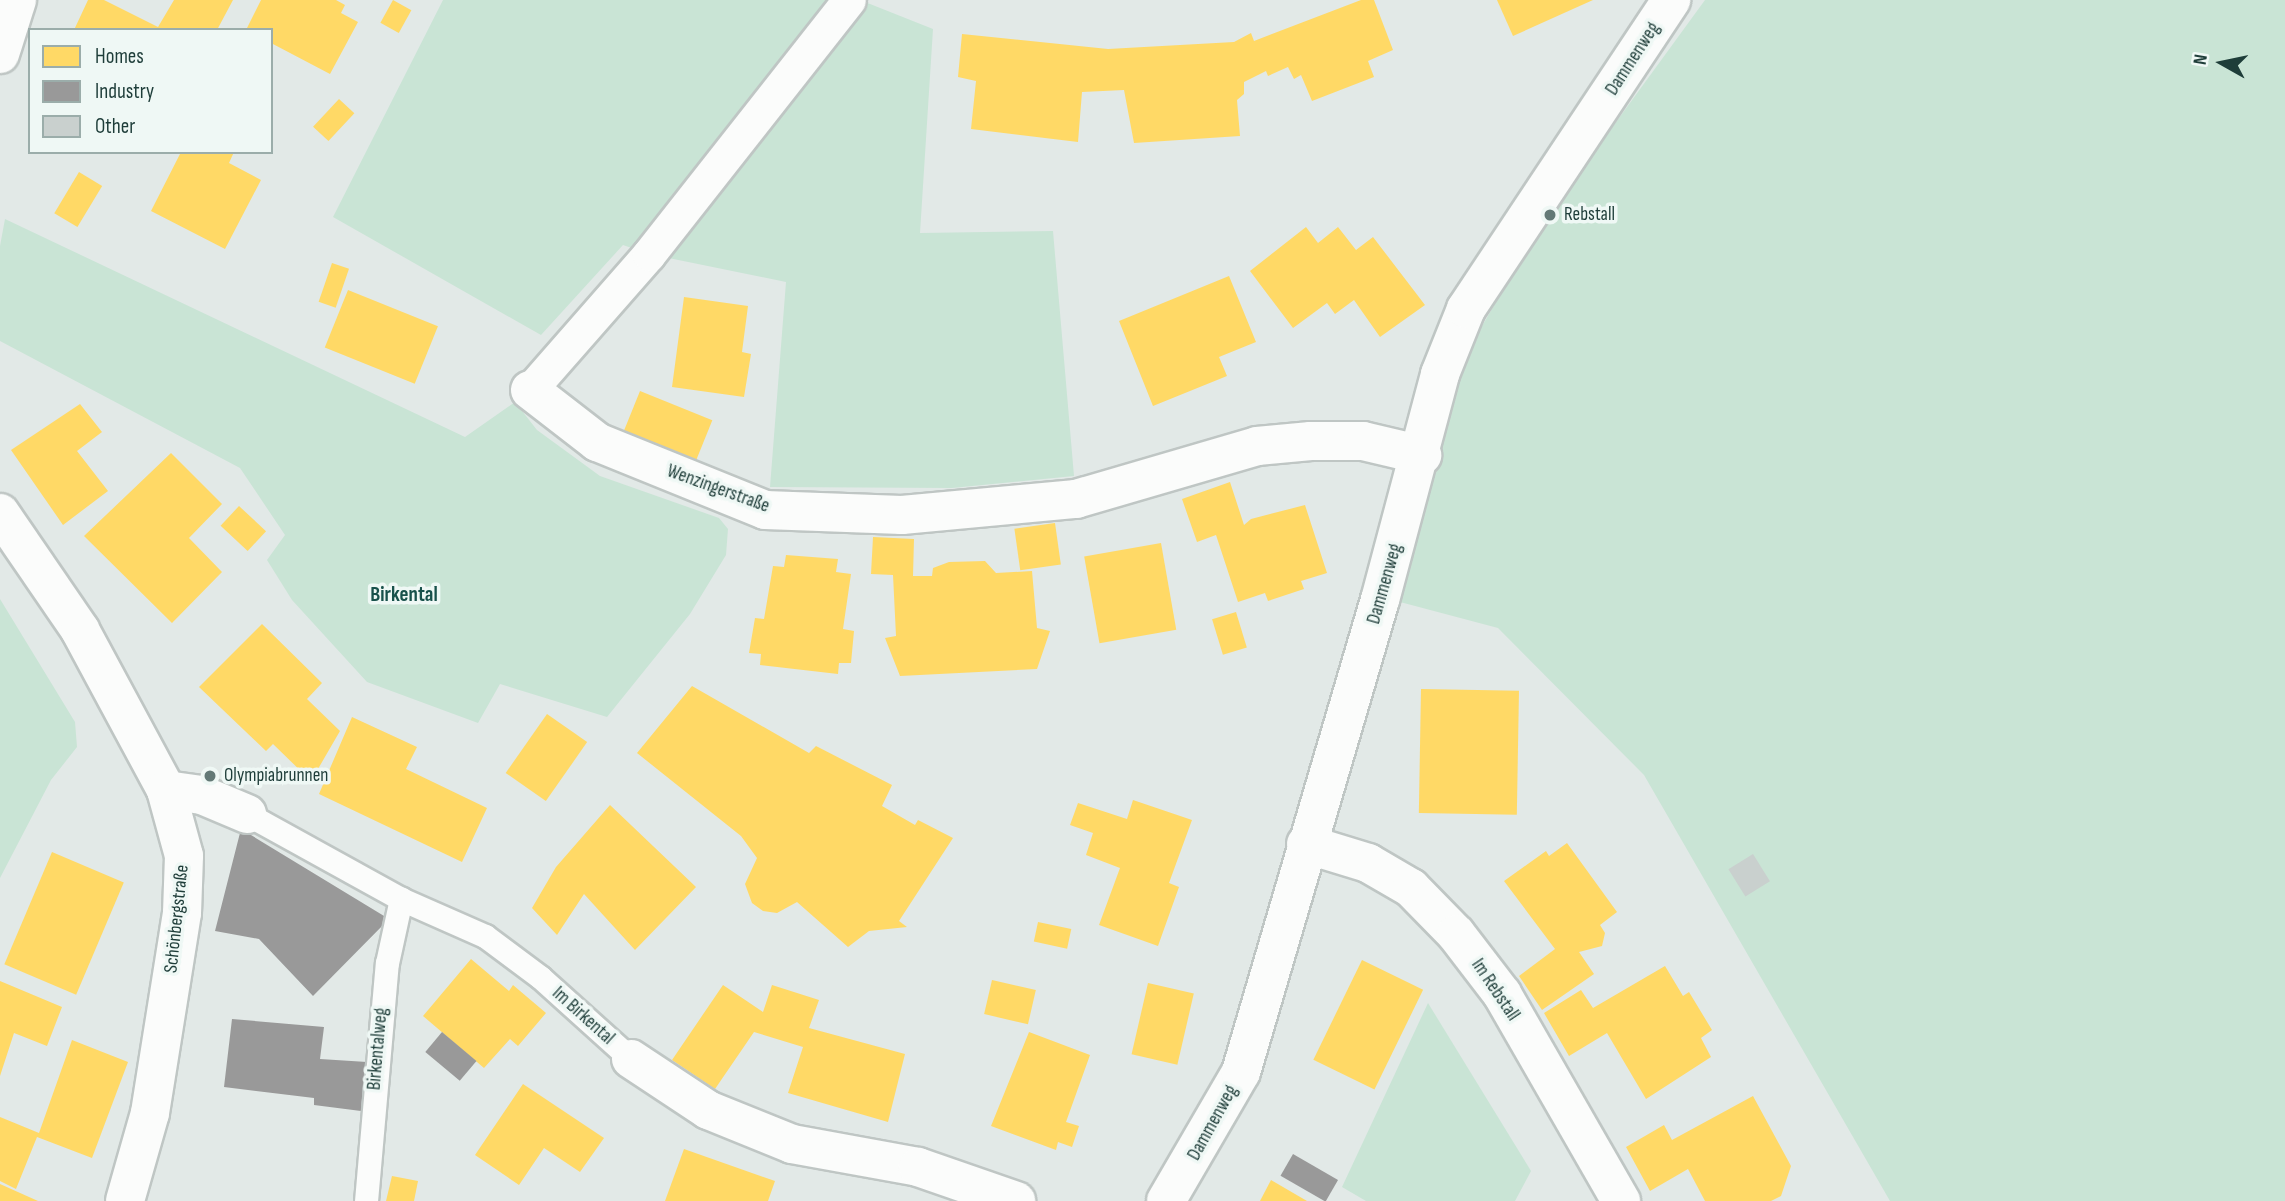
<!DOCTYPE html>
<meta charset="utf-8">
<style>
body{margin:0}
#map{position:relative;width:2285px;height:1201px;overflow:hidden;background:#e2e9e7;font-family:"Sofia Sans Condensed",sans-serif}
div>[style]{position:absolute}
.green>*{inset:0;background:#c9e4d5}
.homes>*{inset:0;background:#ffd966;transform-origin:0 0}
.industry>*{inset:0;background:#999;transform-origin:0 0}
.building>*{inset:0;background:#c9d0ce;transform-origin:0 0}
.roads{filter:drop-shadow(2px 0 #bfc6c4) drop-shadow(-2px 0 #bfc6c4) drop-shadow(0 2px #bfc6c4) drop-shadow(0 -2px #bfc6c4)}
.service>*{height:23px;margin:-11.5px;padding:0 11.5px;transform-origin:11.5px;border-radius:11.5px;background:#fbfcfb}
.pedestrian>*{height:33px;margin:-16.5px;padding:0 16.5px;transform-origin:16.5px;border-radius:16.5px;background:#fbfcfb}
.minor>*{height:38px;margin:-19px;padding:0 19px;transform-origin:19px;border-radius:19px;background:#fbfcfb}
.dots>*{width:19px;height:19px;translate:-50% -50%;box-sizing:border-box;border:4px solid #eff8f5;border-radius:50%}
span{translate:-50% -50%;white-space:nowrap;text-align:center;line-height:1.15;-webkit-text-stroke:7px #eff8f5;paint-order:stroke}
.street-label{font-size:19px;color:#1e3d39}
.poi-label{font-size:19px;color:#1e3d39}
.left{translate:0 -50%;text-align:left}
.neighbourhood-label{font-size:21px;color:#18514b;font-weight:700}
.legend{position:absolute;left:28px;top:28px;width:245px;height:126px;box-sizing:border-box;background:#eff8f5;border:2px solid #9badaa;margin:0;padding:9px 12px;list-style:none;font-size:21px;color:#1e3d39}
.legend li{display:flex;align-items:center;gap:14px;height:35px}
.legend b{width:35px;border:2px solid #9badaa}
.north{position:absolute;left:2187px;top:28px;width:70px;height:70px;-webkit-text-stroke:5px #eff8f5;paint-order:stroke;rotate:279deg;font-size:19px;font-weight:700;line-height:28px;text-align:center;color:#1e3d39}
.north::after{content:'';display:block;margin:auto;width:24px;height:32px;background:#1e3d39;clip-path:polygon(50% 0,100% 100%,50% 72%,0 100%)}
</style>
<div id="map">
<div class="green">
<div style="clip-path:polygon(443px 0,860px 0,933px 29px,920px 233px,1053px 231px,1074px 476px,952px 488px,770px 487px,786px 282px,649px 254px,623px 245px,541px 335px,333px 217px)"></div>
<div style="clip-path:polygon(1705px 0,2285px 0,2285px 1201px,1890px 1201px,1644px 775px,1498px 628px,1400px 602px,1449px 403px,1475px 338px,1541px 225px)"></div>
<div style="clip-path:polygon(5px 219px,465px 437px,515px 402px,537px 430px,600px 476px,719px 518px,728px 529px,726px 555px,690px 614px,607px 717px,500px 684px,478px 723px,367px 682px,292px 600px,267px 560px,285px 535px,240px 468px,0 341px,0 246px)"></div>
<div style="clip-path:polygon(0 599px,75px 722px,77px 747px,51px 780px,0 878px)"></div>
<div style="clip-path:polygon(1428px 1003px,1531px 1171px,1515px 1201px,1366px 1201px,1342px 1187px)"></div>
</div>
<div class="homes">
<div style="clip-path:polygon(88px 0,104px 0,158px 27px,174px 0,233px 0,217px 30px,74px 30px)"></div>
<div style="clip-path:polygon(261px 0,336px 0,345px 5px,341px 13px,358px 22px,330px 74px,271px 43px,271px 30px,246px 30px)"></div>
<div style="left:393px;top:0;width:21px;height:26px;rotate:29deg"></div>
<div style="clip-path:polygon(1361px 0,1374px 0,1393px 50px,1368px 61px,1374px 77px,1312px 101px,1301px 75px,1294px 79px,1288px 67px,1268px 76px,1266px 71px,1244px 82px,1244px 94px,1237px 100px,1240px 136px,1134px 143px,1124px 90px,1082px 92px,1078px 142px,971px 129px,976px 81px,958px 77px,962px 34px,1108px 49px,1234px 42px,1251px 33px,1254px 41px)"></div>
<div style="clip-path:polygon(1497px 0,1593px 0,1513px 36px)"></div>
<div style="left:339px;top:99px;width:21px;height:38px;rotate:43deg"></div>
<div style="clip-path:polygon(181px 152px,234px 152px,229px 163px,261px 180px,225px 249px,151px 211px)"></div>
<div style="left:79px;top:172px;width:27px;height:48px;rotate:31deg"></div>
<div style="clip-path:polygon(1306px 227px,1318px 243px,1338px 227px,1356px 250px,1373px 237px,1425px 305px,1380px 337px,1354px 300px,1335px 314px,1327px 303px,1293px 328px,1250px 271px)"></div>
<div style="left:332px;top:263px;width:18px;height:41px;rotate:19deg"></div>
<div style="clip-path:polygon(1229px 276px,1256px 342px,1219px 357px,1227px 376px,1153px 406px,1119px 321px)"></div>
<div style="left:348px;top:290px;width:97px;height:62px;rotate:22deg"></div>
<div style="clip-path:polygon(684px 297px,748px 306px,742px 352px,751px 354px,744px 397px,672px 387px)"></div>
<div style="left:640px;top:391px;width:78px;height:48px;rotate:22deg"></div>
<div style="clip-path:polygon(80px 404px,102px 432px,77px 451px,108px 491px,63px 525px,11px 450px)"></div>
<div style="clip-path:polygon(171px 453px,222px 504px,189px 538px,222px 572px,172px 623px,84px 536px)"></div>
<div style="clip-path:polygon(1230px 482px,1244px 525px,1251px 519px,1305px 505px,1327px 573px,1301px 581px,1304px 589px,1268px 601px,1265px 593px,1238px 602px,1216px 535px,1197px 542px,1182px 499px)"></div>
<div style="left:239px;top:506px;width:37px;height:27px;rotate:43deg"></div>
<div style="left:1055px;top:523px;width:42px;height:41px;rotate:82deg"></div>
<div style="clip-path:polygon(873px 537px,914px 539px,913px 576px,932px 576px,933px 568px,949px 562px,985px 561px,996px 573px,1032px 571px,1037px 628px,1050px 631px,1037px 669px,900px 676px,885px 638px,896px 636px,893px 575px,871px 574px)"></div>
<div style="left:1161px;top:543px;width:88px;height:78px;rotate:80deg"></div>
<div style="clip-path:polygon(786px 555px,838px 559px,836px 572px,851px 574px,843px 629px,854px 631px,851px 663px,839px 663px,838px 674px,760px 665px,761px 654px,749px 653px,755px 618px,764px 619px,773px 566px,784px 567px)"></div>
<div style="left:1236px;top:612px;width:37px;height:25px;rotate:73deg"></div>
<div style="clip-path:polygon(262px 624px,322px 683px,307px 699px,340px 731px,311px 781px,273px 744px,266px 751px,199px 687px)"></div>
<div style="clip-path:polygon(692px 686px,809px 753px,816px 746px,892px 785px,882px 806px,915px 825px,918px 820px,953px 838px,899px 921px,907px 927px,869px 931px,848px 947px,797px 902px,777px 913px,763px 911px,752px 903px,745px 884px,757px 858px,741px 836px,637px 753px)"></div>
<div style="left:1421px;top:689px;width:98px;height:124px;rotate:1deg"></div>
<div style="left:547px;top:714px;width:49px;height:72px;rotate:35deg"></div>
<div style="clip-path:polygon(352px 717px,417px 747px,406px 769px,487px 808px,462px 862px,319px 794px)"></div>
<div style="clip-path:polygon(1133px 800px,1192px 820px,1169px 883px,1179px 887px,1158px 946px,1099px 925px,1120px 868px,1086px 855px,1093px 833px,1070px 825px,1078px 803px,1127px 819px)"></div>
<div style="clip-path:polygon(610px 805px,696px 887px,635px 950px,584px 894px,557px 935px,532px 908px,556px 867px)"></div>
<div style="clip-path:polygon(1567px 843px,1617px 912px,1600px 925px,1605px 933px,1602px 946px,1579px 952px,1594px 974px,1542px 1010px,1519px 976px,1555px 949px,1504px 881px,1546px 851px,1549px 856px)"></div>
<div style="left:52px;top:852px;width:78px;height:122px;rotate:23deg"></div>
<div style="left:1038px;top:922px;width:34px;height:20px;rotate:12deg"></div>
<div style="clip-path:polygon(471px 959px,509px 991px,513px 985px,546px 1013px,518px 1046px,510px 1039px,484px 1068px,423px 1016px)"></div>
<div style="left:1362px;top:960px;width:68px;height:111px;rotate:26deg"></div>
<div style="clip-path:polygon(1665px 966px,1683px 996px,1689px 992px,1712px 1030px,1701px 1038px,1711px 1057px,1646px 1099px,1607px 1033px,1569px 1056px,1544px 1013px,1581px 990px,1593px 1008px)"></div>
<div style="left:992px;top:980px;width:45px;height:35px;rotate:13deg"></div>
<div style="clip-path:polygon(0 981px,62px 1007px,47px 1046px,14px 1033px,0 1076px)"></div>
<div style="left:1148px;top:983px;width:47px;height:73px;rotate:13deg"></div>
<div style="clip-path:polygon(723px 985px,763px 1012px,772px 985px,819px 1000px,809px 1028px,905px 1054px,888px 1122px,788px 1093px,803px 1047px,754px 1032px,715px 1089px,672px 1060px)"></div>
<div style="clip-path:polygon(1029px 1032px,1090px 1055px,1066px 1122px,1079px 1126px,1072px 1147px,1058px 1142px,1056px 1150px,991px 1126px)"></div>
<div style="clip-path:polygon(72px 1040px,128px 1062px,92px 1158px,37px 1137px,16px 1189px,0 1181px,0 1117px,39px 1133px)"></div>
<div style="clip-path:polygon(523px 1084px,604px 1138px,580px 1172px,544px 1148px,519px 1185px,475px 1155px)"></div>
<div style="clip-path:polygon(1753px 1096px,1791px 1166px,1781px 1196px,1771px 1201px,1705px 1201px,1688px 1169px,1650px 1191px,1626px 1147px,1664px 1125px,1672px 1140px)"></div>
<div style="clip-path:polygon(684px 1149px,775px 1181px,768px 1201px,665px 1201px)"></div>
<div style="clip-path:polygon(392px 1176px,418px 1181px,414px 1201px,386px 1201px)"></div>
<div style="clip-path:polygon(1271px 1180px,1307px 1201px,1260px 1201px)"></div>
<div style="clip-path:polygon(0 1184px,38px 1201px,0 1201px)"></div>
</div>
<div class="industry">
<div style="clip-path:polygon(241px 829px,389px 919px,313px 996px,259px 939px,215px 931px)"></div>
<div style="clip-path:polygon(232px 1019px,324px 1027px,320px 1059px,367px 1062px,361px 1111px,314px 1105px,314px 1098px,224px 1087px)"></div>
<div style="left:442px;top:1032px;width:45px;height:26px;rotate:40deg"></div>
<div style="left:1293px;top:1154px;width:52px;height:25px;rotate:30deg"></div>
</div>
<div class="building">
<div style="left:1753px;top:854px;width:32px;height:29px;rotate:58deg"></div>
</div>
<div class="roads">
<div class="service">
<div style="left:247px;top:814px;width:176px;rotate:28.9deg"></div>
<div style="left:401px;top:899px;width:92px;rotate:23.8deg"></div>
<div style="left:485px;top:936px;width:69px;rotate:36.7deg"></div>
<div style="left:540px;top:977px;width:122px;rotate:42deg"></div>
<div style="left:366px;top:1201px;width:239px;rotate:-85deg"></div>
<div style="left:387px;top:963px;width:66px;rotate:-77.7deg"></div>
</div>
<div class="pedestrian">
<div style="left:530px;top:390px;width:181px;rotate:-48.8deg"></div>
<div style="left:649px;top:254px;width:323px;rotate:-51.8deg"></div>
</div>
<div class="minor">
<div style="left:0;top:54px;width:57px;rotate:-72.5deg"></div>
<div style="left:530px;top:390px;width:85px;rotate:37.8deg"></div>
<div style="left:597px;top:442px;width:181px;rotate:22deg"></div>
<div style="left:765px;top:510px;width:137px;rotate:2.1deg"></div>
<div style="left:902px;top:515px;width:175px;rotate:-5.3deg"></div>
<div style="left:1076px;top:499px;width:189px;rotate:-16.3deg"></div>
<div style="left:1257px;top:446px;width:54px;rotate:-5.3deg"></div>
<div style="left:1311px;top:441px;width:52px"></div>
<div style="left:1363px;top:441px;width:61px;rotate:13.3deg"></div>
<div style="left:0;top:513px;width:142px;rotate:55.6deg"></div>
<div style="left:80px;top:630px;width:182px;rotate:61.7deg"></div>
<div style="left:166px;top:790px;width:68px;rotate:74.7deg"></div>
<div style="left:184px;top:856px;width:57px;rotate:92deg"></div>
<div style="left:182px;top:913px;width:203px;rotate:99.1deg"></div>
<div style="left:150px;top:1113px;width:91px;rotate:105.9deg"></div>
<div style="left:166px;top:790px;width:36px;rotate:8deg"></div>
<div style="left:202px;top:795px;width:49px;rotate:22.9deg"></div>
<div style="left:1306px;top:844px;width:65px;rotate:17deg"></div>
<div style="left:1368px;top:863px;width:50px;rotate:30.2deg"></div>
<div style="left:1411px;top:888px;width:64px;rotate:45.6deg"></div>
<div style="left:1456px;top:934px;width:76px;rotate:52.5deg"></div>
<div style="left:1502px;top:994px;width:239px;rotate:60.1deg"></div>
<div style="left:631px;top:1059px;width:92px;rotate:33.5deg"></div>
<div style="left:708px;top:1110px;width:91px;rotate:22deg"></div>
<div style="left:792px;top:1144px;width:128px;rotate:10.3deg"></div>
<div style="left:918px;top:1167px;width:104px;rotate:19.1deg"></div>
<div style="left:1166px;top:1201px;width:149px;rotate:-59.8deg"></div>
<div style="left:1241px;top:1072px;width:492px;rotate:-73.6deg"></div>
<div style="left:1380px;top:600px;width:234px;rotate:-75.1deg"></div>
<div style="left:1440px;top:374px;width:70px;rotate:-68.2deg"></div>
<div style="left:1466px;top:309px;width:371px;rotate:-56.4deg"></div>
</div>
</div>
<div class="dots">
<div style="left:1550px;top:215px;background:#637976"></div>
<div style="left:210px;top:776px;background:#637976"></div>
</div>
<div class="street-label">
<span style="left:1633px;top:59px;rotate:-57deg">Dammenweg</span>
<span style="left:718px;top:489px;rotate:20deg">Wenzingerstraße</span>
<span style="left:1385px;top:584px;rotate:-74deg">Dammenweg</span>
<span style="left:177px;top:919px;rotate:-84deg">Schönbergstraße</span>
<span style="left:1495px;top:990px;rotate:56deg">Im Rebstall</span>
<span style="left:583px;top:1016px;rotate:42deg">Im Birkental</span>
<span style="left:378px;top:1049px;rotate:-85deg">Birkentalweg</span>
<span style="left:1213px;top:1123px;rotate:-61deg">Dammenweg</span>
</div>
<div class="poi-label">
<span class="left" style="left:1564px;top:215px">Rebstall</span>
<span class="left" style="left:224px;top:776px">Olympiabrunnen</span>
</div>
<div class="neighbourhood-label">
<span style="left:404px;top:595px">Birkental</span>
</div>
<ul class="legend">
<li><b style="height:19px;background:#ffd966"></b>Homes</li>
<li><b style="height:19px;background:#999"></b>Industry</li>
<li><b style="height:19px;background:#c9d0ce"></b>Other</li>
</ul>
<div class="north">N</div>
</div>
